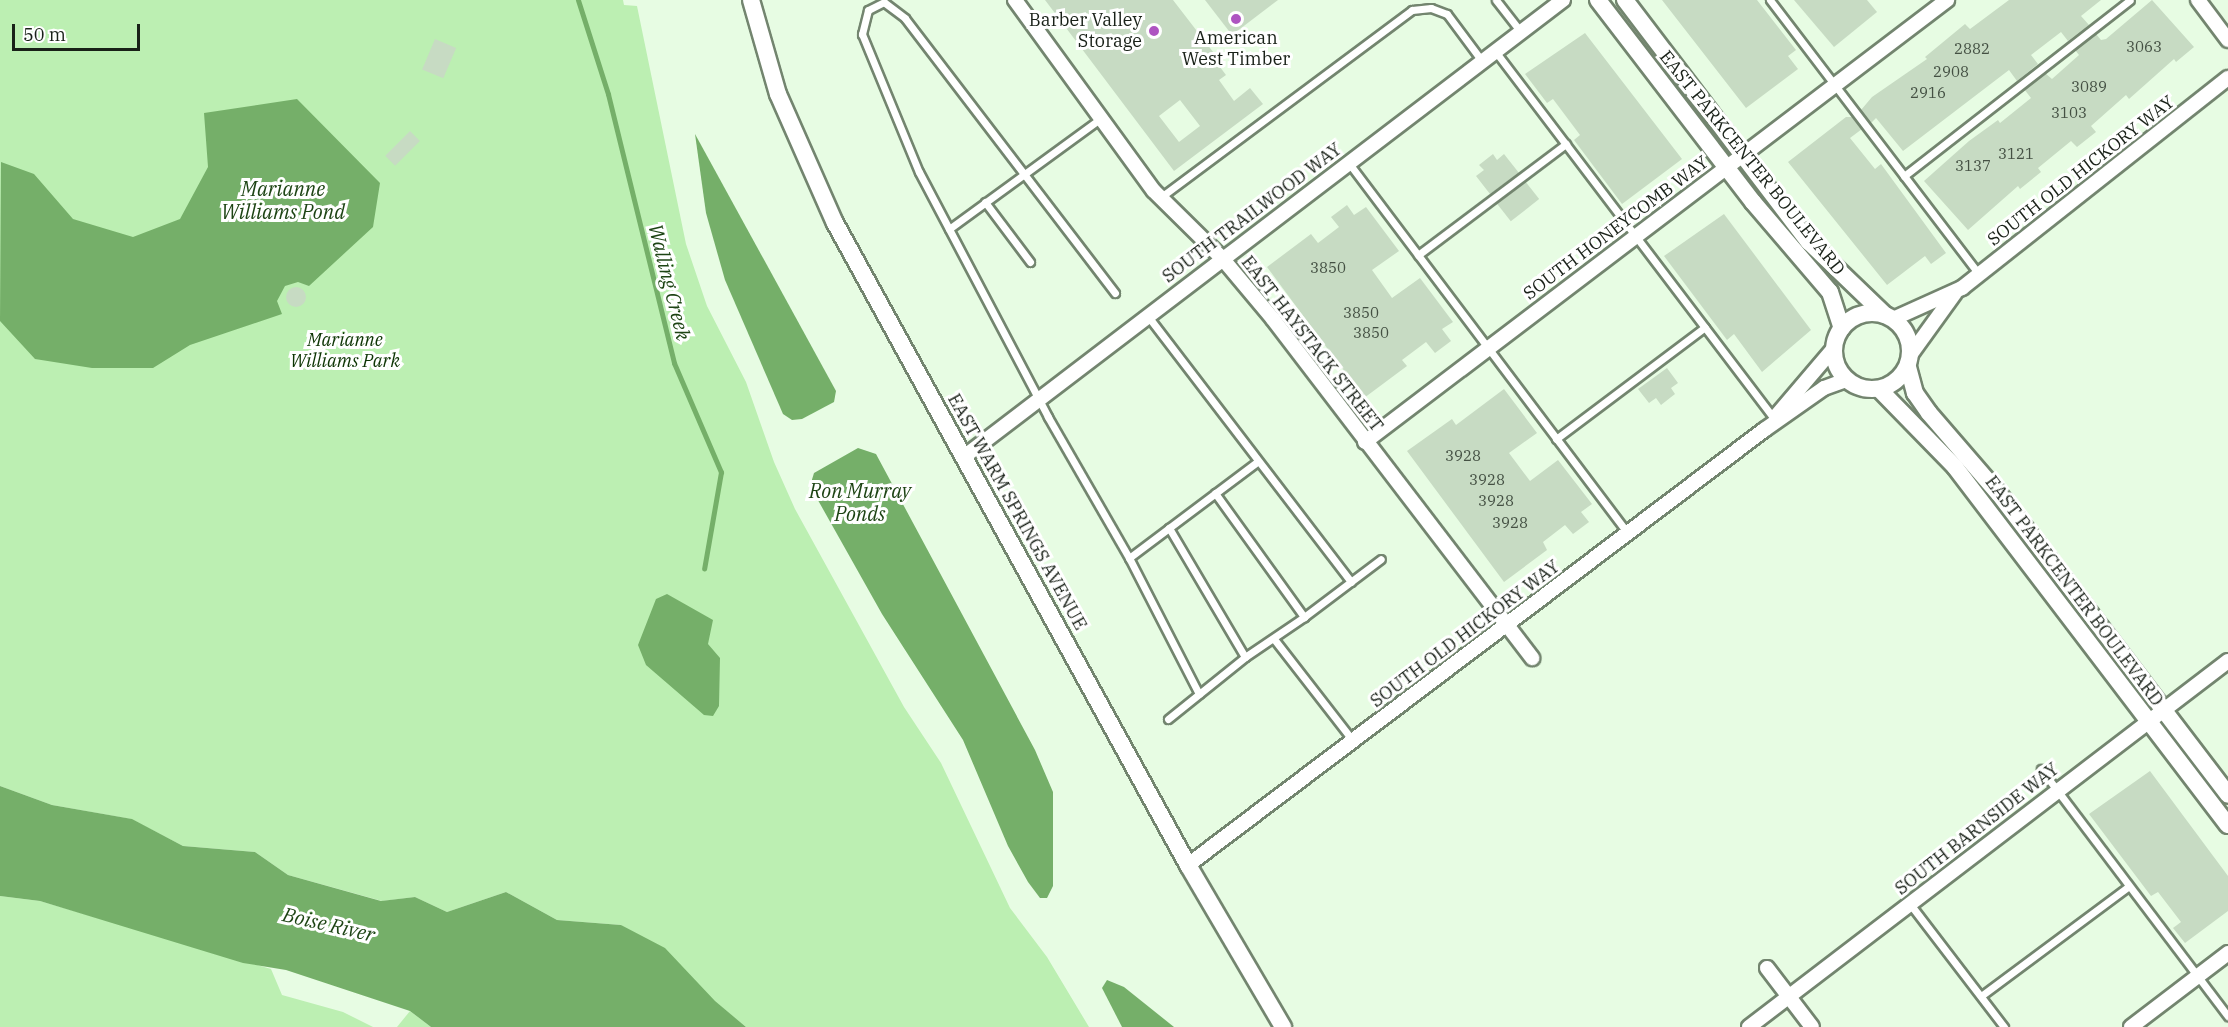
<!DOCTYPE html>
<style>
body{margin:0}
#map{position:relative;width:2228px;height:1027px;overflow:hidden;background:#e7fce3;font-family:"IBM Plex Serif",serif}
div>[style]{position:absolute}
.green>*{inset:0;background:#bcefb2}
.water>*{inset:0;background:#75af69}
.stream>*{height:5px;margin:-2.5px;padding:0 2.5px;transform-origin:2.5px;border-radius:2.5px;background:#75af69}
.building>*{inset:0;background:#c7dbc3;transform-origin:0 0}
.round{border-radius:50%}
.roads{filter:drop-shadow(2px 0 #73856f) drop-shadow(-2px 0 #73856f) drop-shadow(0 2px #73856f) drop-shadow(0 -2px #73856f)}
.service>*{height:7px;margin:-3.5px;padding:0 3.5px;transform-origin:3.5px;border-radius:3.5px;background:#fff}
.minor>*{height:14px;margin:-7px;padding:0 7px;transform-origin:7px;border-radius:7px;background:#fff}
.tertiary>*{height:16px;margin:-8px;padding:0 8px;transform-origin:8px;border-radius:8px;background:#fff}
.tertiary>.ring{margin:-8px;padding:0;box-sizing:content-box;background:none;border:16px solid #fff;border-radius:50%}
.dots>*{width:16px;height:16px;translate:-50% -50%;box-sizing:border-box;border:3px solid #fff;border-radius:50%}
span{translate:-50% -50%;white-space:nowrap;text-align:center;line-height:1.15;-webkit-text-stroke:6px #fff;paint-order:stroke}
.number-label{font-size:15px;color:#445043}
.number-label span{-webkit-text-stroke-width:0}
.poi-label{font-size:18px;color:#192118}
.right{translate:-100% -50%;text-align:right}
.street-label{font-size:18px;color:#192118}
.park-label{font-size:18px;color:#0d3504;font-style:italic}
.water-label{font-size:20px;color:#1d4414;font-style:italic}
.scale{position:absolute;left:12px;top:24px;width:128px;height:27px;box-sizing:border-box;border:3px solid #192118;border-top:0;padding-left:8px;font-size:18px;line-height:21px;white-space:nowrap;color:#192118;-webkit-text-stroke:4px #fff;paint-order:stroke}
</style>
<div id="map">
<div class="green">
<div style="clip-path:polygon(0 0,623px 0,624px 5px,637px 6px,686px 244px,707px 306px,746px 382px,774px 462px,795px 509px,904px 707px,941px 763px,1010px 908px,1047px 957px,1089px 1027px,746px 1027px,621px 925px,557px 920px,506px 892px,447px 912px,415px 897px,382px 901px,288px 875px,255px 852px,183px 846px,131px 819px,52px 805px,0 786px)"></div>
<div style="clip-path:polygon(0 896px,40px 901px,271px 969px,282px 995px,343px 1012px,373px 1027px,0 1027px)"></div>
<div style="clip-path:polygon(410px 1011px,431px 1027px,397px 1027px)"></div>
</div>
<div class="water">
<div style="clip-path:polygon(297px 99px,380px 183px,373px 227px,309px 286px,298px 282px,285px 286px,277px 301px,282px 314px,190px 345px,153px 368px,92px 368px,35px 359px,0 321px,1px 162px,34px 174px,73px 219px,133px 237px,180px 219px,208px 167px,204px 113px)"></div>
<div style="clip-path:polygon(695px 134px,836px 391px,834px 402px,802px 419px,792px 420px,783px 414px,725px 280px,706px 213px)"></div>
<div style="clip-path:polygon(858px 448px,876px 454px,1035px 750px,1053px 792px,1053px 886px,1047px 898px,1040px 898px,1028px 882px,1008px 846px,963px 740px,882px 614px,810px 486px,814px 473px)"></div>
<div style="clip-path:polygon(667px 594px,713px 620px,708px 644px,720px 658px,719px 706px,713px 716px,704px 715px,646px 665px,638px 645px,656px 599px)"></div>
<div style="clip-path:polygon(0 786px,52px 805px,132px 819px,183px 846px,255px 852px,288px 875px,381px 901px,415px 897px,447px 912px,506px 892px,557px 920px,621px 925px,665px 948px,715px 1001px,746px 1027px,431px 1027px,410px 1011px,286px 970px,243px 963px,40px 901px,0 896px)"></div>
<div style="clip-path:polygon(1107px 980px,1124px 987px,1174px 1027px,1122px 1027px,1102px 988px)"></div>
</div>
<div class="stream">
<div style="left:578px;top:0;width:99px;rotate:72.3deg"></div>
<div style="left:608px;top:94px;width:277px;rotate:76.2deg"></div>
<div style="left:674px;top:363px;width:119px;rotate:66.7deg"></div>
<div style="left:721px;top:472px;width:98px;rotate:99.9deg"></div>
</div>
<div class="building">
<div style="clip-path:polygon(evenodd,1045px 0,1173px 0,1220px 61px,1217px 63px,1226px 75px,1219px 80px,1234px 101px,1250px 88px,1263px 104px,1174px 171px,1045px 0,1180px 100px,1200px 126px,1179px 142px,1159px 116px,1180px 100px)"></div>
<div style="clip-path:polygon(1205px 0,1278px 0,1232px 35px)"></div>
<div style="clip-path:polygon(1662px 0,1757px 0,1796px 50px,1788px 56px,1798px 69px,1746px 108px)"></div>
<div style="clip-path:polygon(1794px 0,1867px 0,1877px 12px,1834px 47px)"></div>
<div style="clip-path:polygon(2009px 0,2101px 0,2081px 16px,2089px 25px,2068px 41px,2061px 32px,2031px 55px,2038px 64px,2017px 81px,2009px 70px,1903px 151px,1876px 118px,1871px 123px,1861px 110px,1872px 97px,1927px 59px,1925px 57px,1965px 24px,1970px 29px)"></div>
<div style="clip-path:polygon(2152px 0,2194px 47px,2176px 62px,2174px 59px,2129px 99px,2126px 95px,2091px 126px,2096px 132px,2077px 147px,2071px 141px,2038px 168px,2041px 172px,2020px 189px,2018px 186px,1968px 230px,1924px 181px,1969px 141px,1998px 120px,2000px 123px,2031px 98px,2024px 89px,2045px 73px,2052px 79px,2079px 55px,2075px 50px,2096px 34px,2101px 40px,2106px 39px)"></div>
<div style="clip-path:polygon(1585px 33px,1682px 159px,1622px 204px,1574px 140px,1580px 135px,1553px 99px,1547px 103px,1525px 74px)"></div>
<div style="left:435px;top:39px;width:23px;height:33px;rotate:23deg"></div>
<div style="clip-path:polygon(1846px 117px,1852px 117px,1862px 129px,1850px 138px,1875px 169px,1881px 164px,1946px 253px,1931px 264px,1925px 256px,1887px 285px,1788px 162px)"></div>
<div style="left:410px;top:131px;width:14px;height:35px;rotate:45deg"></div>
<div style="clip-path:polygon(1493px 154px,1497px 160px,1504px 154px,1519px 173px,1490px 194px,1476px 176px,1484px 170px,1479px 165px)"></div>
<div style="left:1525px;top:181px;width:23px;height:36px;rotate:52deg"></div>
<div style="clip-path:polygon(1347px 205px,1354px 215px,1366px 207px,1399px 251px,1372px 270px,1392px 298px,1420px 278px,1453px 322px,1442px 329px,1451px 341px,1435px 353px,1426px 342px,1402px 360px,1407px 366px,1364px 398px,1267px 267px,1311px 234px,1318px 243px,1339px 227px,1331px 217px)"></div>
<div style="clip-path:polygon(1724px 214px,1811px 330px,1762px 372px,1734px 334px,1727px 340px,1664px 256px)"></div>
<div class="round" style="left:286px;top:287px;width:20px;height:20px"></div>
<div style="clip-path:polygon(1667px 368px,1678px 383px,1671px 388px,1675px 394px,1661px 405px,1656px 398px,1649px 403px,1638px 389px)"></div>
<div style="clip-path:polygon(1504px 389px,1537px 433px,1509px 453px,1530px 481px,1558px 460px,1592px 504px,1581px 512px,1589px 522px,1573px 534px,1565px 525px,1543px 542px,1547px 550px,1504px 582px,1407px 451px,1452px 419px,1456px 425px)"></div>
<div style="clip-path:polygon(2150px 771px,2228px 876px,2228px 911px,2185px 943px,2173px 928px,2181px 922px,2158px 892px,2151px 896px,2089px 814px)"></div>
</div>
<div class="roads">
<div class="service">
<div style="left:1496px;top:0;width:41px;rotate:52deg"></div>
<div style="left:1770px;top:0;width:345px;rotate:52.7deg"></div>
<div style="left:1495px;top:51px;width:461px;rotate:52.8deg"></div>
<div style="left:1348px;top:162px;width:465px;rotate:53deg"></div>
<div style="left:1904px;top:176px;width:286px;rotate:-37.9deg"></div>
<div style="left:1161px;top:197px;width:313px;rotate:-36.7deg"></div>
<div style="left:1412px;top:10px;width:19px;rotate:-6deg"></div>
<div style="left:1431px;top:8px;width:17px;rotate:21deg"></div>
<div style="left:1447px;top:14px;width:59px;rotate:53.3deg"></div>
<div style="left:985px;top:202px;width:75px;rotate:53.1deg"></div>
<div style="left:949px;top:229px;width:188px;rotate:-36.1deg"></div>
<div style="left:1418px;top:255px;width:185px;rotate:-36.9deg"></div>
<div style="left:1115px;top:293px;width:346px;rotate:-127.4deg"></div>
<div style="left:905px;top:18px;width:26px;rotate:-143deg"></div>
<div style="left:884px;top:2px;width:18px;rotate:153deg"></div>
<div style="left:868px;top:10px;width:25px;rotate:104deg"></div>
<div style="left:862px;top:34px;width:149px;rotate:67.6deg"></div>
<div style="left:919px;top:172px;width:277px;rotate:62.2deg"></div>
<div style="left:1048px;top:417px;width:163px;rotate:60.1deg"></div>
<div style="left:1147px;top:315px;width:336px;rotate:52.6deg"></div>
<div style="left:1556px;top:439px;width:186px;rotate:-36.9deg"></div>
<div style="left:1215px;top:493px;width:153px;rotate:54.3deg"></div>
<div style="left:1304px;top:617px;width:96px;rotate:-37deg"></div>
<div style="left:1274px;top:639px;width:129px;rotate:52.2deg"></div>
<div style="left:1245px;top:657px;width:71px;rotate:-34.1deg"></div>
<div style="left:1199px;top:694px;width:153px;rotate:-117.2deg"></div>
<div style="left:1129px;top:558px;width:161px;rotate:-36.9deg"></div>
<div style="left:1168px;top:719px;width:99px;rotate:-38.8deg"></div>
<div style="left:1245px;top:657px;width:150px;rotate:-120.5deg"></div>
<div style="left:2041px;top:769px;width:310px;rotate:52.9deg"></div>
<div style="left:1910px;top:904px;width:155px;rotate:52.6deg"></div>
<div style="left:1981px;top:996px;width:184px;rotate:-36.6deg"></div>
</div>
<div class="minor">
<div style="left:1015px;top:0;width:236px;rotate:54deg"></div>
<div style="left:1154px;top:191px;width:95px;rotate:44.6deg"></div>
<div style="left:1222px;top:258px;width:80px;rotate:50.1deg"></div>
<div style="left:1273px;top:319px;width:427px;rotate:52.6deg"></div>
<div style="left:2198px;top:0;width:50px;rotate:53.1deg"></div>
<div style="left:1893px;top:319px;width:76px;rotate:-24.2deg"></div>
<div style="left:1962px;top:288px;width:339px;rotate:-38.3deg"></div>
<div style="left:1911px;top:354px;width:75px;rotate:-54.2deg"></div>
<div style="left:1777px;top:415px;width:88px;rotate:-49.6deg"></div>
<div style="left:1365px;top:442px;width:731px;rotate:-37.21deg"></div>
<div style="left:965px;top:456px;width:752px;rotate:-37.33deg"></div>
<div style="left:1188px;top:865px;width:722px;rotate:-37.06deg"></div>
<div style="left:1764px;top:430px;width:73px;rotate:-35deg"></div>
<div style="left:1824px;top:388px;width:23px;rotate:-20deg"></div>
<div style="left:1767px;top:968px;width:74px;rotate:52.7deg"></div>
<div style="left:1749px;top:1027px;width:603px;rotate:-37.38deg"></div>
<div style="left:2131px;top:1027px;width:122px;rotate:-37.3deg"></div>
</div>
<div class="tertiary">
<div style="left:751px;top:0;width:98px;rotate:74deg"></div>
<div style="left:778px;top:94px;width:141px;rotate:66.2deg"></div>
<div style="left:835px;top:223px;width:733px;rotate:61.2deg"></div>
<div style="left:1188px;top:865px;width:188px;rotate:59.6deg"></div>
<div style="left:1598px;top:0;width:255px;rotate:52.5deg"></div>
<div style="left:1753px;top:202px;width:118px;rotate:49.5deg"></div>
<div style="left:1830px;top:292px;width:38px;rotate:72deg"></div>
<div style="left:1625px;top:0;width:304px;rotate:52.8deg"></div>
<div style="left:1809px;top:242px;width:105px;rotate:43.8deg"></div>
<div class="ring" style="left:1834px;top:313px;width:60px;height:60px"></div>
<div style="left:1908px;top:367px;width:27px;rotate:75deg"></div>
<div style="left:1915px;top:393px;width:24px;rotate:55deg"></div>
<div style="left:1929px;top:413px;width:107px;rotate:49.2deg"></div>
<div style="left:1999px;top:494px;width:378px;rotate:52.7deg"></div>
<div style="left:1879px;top:389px;width:109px;rotate:45.7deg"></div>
<div style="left:1955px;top:467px;width:450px;rotate:52.7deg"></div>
</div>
</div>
<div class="dots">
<div style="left:1236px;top:19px;background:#ae54c1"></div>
<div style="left:1154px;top:31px;background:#ae54c1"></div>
</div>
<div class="number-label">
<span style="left:2144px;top:47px">3063</span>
<span style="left:1972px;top:49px">2882</span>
<span style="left:1951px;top:72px">2908</span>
<span style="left:2089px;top:87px">3089</span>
<span style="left:1928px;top:93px">2916</span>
<span style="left:2069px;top:113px">3103</span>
<span style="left:2016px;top:154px">3121</span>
<span style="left:1973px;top:166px">3137</span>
<span style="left:1328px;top:268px">3850</span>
<span style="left:1361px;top:313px">3850</span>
<span style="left:1371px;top:333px">3850</span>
<span style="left:1463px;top:456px">3928</span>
<span style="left:1487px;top:480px">3928</span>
<span style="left:1496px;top:501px">3928</span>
<span style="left:1510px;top:523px">3928</span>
</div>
<div class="poi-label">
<span class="right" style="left:1142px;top:31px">Barber Valley<br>Storage</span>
<span style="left:1236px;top:49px">American<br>West Timber</span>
</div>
<div class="street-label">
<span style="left:1752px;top:163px;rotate:51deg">EAST PARKCENTER BOULEVARD</span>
<span style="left:2081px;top:171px;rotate:-38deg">SOUTH OLD HICKORY WAY</span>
<span style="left:1252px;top:213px;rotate:-37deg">SOUTH TRAILWOOD WAY</span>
<span style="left:1616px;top:228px;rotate:-37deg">SOUTH HONEYCOMB WAY</span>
<span style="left:1312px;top:344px;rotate:52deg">EAST HAYSTACK STREET</span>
<span style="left:1017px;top:512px;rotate:61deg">EAST WARM SPRINGS AVENUE</span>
<span style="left:2074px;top:591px;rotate:53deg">EAST PARKCENTER BOULEVARD</span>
<span style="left:1465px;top:634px;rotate:-37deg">SOUTH OLD HICKORY WAY</span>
<span style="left:1977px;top:829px;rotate:-38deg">SOUTH BARNSIDE WAY</span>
</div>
<div class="park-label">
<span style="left:345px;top:351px">Marianne<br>Williams Park</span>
</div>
<div class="water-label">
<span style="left:283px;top:200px">Marianne<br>Williams Pond</span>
<span style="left:670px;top:282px;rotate:76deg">Walling Creek</span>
<span style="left:860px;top:502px">Ron Murray<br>Ponds</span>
<span style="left:329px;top:924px;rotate:13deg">Boise River</span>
</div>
<div class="scale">50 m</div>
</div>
